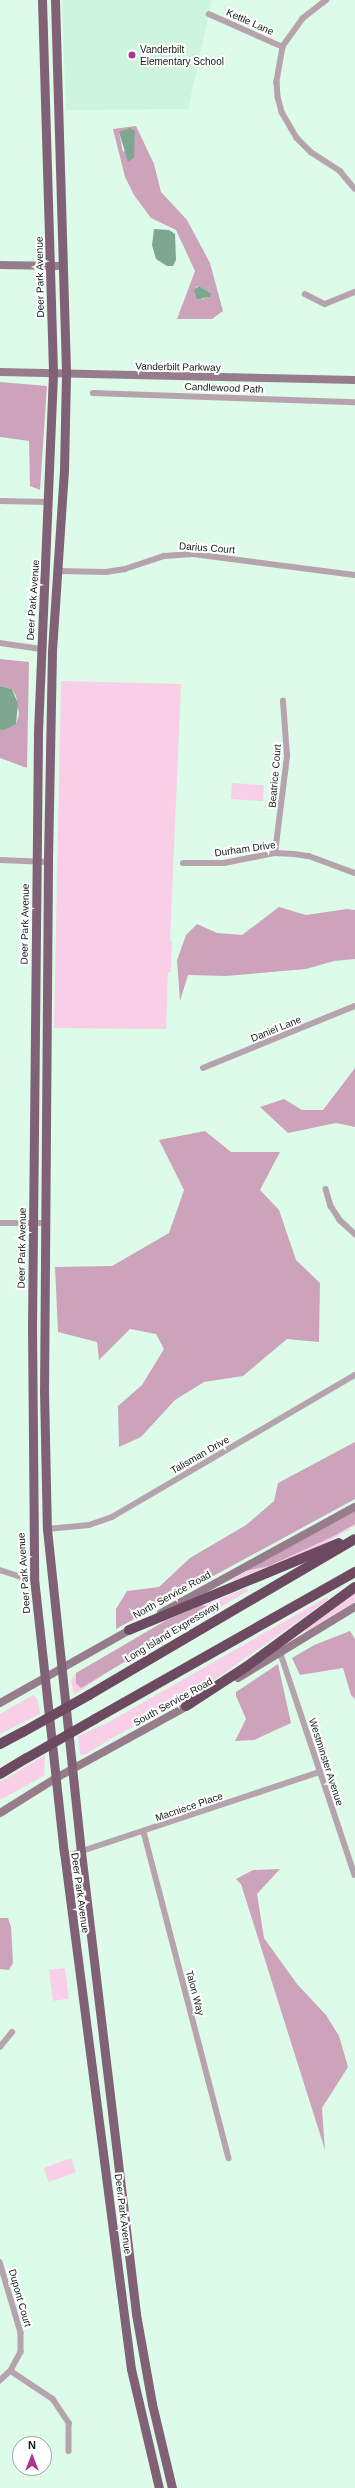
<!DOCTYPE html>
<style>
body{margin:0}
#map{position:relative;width:355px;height:2488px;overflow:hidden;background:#ddfbe9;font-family:Helvetica,sans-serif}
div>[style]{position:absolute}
.built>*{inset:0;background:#cdf4dd}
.green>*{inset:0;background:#f8cfe7;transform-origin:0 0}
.forest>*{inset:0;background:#cca3bb}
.water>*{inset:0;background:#7da78f}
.street>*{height:5.5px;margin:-2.75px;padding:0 2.75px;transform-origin:2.75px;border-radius:2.75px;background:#b6a3ae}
.secondary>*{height:8px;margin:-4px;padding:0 4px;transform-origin:4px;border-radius:4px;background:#977d8c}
.primary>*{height:9px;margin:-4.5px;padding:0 4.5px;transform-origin:4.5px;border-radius:4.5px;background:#816175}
.highway>*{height:10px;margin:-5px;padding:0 5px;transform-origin:5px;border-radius:5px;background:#6e4a60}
.highway-bridge>*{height:10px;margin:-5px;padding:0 5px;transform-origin:5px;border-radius:5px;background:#6e4a60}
.dots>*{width:11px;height:11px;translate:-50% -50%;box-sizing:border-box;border:2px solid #fff;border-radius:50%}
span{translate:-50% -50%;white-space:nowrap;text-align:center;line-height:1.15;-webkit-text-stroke:4px #fff;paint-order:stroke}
.street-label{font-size:10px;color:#111c15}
.poi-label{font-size:10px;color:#111c15}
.left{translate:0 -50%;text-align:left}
.north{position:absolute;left:12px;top:2436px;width:40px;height:40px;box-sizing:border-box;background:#fff;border:1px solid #a0a4a1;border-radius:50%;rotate:0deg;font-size:11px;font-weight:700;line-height:16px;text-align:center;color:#111c15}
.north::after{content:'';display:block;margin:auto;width:14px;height:18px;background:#ae358a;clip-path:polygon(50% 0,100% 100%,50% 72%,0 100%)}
</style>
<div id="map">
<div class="built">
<div style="clip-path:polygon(62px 0,212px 0,188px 109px,66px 110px)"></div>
</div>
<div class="green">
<div style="clip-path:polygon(61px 681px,181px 684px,170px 941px,172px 941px,171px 972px,168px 973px,166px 1029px,54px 1028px)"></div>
<div style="left:232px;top:783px;width:32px;height:16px;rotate:4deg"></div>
<div style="clip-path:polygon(355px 1510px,355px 1526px,322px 1545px,233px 1581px,233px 1579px)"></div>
<div style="clip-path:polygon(247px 1588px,248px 1591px,108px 1672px,74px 1695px,71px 1680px,76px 1673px,165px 1621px)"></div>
<div style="clip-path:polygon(355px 1591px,355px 1602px,306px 1632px,304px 1629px)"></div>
<div style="clip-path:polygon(327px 1597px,328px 1600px,186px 1700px,112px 1738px,86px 1754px,80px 1755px,78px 1736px,107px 1723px)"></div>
<div style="clip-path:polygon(33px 1695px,37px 1698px,40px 1714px,0 1734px,0 1714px)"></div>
<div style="clip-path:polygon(45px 1755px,44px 1776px,0 1800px,0 1782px)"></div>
<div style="left:65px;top:1968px;width:31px;height:16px;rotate:83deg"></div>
<div style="left:71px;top:2158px;width:15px;height:29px;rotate:70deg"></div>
</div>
<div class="forest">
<div style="clip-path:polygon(evenodd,136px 126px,154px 164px,161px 192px,187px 220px,210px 263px,223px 311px,212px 319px,177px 319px,195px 271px,176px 230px,151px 218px,134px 195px,125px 177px,113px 129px,136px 126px,119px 132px,134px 134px,133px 145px,123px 152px,119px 132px,136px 126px,199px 286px,212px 294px,210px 297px,202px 299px,196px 287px,199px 286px)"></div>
<div style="clip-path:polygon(0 382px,47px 386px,40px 490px,30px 486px,29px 441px,0 437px)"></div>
<div style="clip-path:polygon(0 659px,29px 662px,27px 768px,0 758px,0 730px,16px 724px,19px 714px,16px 696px,12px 689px,0 686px)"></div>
<div style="clip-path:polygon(279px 907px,306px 915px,347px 909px,355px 910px,355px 959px,334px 961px,306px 969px,226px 976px,188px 975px,180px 1001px,177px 960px,186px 935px,197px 924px,217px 933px,242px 935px)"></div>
<div style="clip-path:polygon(355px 1068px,355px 1127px,336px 1123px,288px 1133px,260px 1107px,284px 1099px,302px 1110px,323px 1110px)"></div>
<div style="clip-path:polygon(205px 1131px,231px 1152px,280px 1152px,260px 1190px,279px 1210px,296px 1260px,320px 1283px,319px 1342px,287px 1339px,243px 1376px,204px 1382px,175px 1400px,141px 1437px,119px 1447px,118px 1406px,142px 1385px,164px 1349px,156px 1334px,130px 1329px,99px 1360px,97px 1342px,58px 1332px,55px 1267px,112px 1266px,169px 1233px,184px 1190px,159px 1140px)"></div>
<div style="clip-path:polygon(355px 1442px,355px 1499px,116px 1629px,116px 1609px,127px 1591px,159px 1587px,190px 1558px,246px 1525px,274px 1501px,278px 1483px)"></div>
<div style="clip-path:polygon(355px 1510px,355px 1524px,332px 1537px,269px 1566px,245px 1571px)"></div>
<div style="clip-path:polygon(202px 1605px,213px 1608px,81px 1688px,76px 1683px,76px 1673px,165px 1621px)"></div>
<div style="clip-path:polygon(350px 1631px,355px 1639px,355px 1699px,351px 1695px,343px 1668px,300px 1675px,292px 1658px,314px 1645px)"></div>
<div style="clip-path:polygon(278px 1664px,291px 1723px,254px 1740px,235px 1741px,246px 1719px,236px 1696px,236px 1692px)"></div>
<div style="clip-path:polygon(280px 1869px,257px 1894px,264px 1938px,297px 1984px,326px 2015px,339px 2036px,348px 2067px,322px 2108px,325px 2150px,241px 1884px,236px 1879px,253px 1870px)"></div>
<div style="clip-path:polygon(0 1918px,8px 1918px,11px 1927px,13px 1963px,9px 1970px,0 1969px)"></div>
</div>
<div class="water">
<div style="clip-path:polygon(130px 128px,135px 131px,134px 158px,128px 162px,119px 132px)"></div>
<div style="clip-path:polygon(154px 229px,169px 230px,175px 234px,176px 260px,173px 266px,167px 266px,156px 259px,152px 245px)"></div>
<div style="clip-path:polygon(199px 286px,212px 294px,210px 297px,197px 299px,194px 290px)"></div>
<div style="clip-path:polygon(0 686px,12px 689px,18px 704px,16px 724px,4px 730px,0 730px)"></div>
</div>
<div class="street">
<div style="left:327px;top:0;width:31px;rotate:142deg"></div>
<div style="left:303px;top:19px;width:34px;rotate:126deg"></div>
<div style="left:283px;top:47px;width:36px;rotate:100deg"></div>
<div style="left:277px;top:82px;width:15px;rotate:86deg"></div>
<div style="left:278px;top:97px;width:16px;rotate:75deg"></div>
<div style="left:282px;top:112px;width:30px;rotate:60deg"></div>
<div style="left:297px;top:138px;width:20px;rotate:45deg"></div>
<div style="left:311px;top:152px;width:35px;rotate:33deg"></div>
<div style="left:340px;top:171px;width:23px;rotate:50deg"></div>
<div style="left:209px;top:14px;width:81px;rotate:24deg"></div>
<div style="left:305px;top:294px;width:22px;rotate:27deg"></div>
<div style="left:325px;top:304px;width:32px;rotate:-22deg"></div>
<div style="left:93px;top:393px;width:262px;rotate:2deg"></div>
<div style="left:0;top:501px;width:49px;rotate:1.2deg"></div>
<div style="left:58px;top:571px;width:48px;rotate:1.2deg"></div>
<div style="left:106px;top:572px;width:19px;rotate:-9deg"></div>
<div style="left:125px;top:569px;width:41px;rotate:-18.4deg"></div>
<div style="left:164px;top:556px;width:29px;rotate:-4deg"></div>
<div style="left:193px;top:554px;width:163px;rotate:7.4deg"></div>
<div style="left:0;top:643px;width:41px;rotate:8.3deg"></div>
<div style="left:275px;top:853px;width:98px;rotate:-82.9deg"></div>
<div style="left:287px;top:756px;width:55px;rotate:-94.2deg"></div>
<div style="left:0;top:860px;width:48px;rotate:2.4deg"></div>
<div style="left:183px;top:863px;width:41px"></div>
<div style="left:224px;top:863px;width:52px;rotate:-11.1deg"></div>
<div style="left:275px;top:853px;width:19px;rotate:3deg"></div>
<div style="left:294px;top:854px;width:15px;rotate:8deg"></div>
<div style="left:309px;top:856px;width:49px;rotate:20.3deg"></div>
<div style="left:203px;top:1068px;width:164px;rotate:-22.2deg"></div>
<div style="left:326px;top:1189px;width:18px;rotate:74deg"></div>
<div style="left:331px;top:1206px;width:17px;rotate:57deg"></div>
<div style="left:340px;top:1220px;width:21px;rotate:43deg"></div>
<div style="left:0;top:1223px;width:45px"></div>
<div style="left:47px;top:1529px;width:42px;rotate:-5.4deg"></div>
<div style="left:89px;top:1525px;width:24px;rotate:-19deg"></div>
<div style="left:112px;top:1517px;width:281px;rotate:-30.3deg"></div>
<div style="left:0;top:1570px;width:25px;rotate:18deg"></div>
<div style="left:24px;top:1578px;width:10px"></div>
<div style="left:281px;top:1654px;width:233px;rotate:71.5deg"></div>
<div style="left:144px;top:1832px;width:337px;rotate:75.4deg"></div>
<div style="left:64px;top:1857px;width:270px;rotate:-18.4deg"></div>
<div style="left:0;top:2047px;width:19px;rotate:-51deg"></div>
<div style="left:0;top:2262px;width:74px;rotate:73.5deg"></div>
<div style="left:21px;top:2333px;width:19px;rotate:90deg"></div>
<div style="left:21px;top:2352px;width:21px;rotate:118deg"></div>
<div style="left:11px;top:2371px;width:15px;rotate:138deg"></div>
<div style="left:11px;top:2371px;width:50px;rotate:33.7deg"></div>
<div style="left:53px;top:2399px;width:29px;rotate:56deg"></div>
<div style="left:69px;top:2423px;width:28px;rotate:90deg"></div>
</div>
<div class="secondary">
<div style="left:0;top:265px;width:62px;rotate:0.9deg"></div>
<div style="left:0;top:372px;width:355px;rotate:1.3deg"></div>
<div style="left:161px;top:1613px;width:221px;rotate:-28.7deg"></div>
<div style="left:238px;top:1678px;width:137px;rotate:-31.3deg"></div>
<div style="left:0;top:1703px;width:153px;rotate:-29.4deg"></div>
<div style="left:0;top:1813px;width:66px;rotate:-32deg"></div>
<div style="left:56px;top:1778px;width:154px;rotate:-28.7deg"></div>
</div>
<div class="primary">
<div style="left:42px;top:0;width:374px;rotate:88.3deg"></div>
<div style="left:53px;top:374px;width:361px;rotate:92.4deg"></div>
<div style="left:38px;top:735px;width:590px;rotate:90.58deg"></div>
<div style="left:32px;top:1325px;width:253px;rotate:89.5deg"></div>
<div style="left:34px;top:1578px;width:276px;rotate:83.8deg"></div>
<div style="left:64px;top:1852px;width:521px;rotate:82.62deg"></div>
<div style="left:131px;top:2369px;width:122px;rotate:76.8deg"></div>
<div style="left:55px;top:0;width:375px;rotate:88.3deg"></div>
<div style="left:66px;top:375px;width:95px;rotate:91.2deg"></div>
<div style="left:64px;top:470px;width:181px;rotate:93.8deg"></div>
<div style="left:52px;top:651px;width:211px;rotate:91.1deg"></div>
<div style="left:48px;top:862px;width:528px;rotate:90.43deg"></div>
<div style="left:44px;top:1390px;width:139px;rotate:88.8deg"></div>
<div style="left:47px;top:1529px;width:325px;rotate:84deg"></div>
<div style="left:81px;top:1852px;width:465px;rotate:83.2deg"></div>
<div style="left:136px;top:2314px;width:91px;rotate:79.9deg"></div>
<div style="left:152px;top:2404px;width:86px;rotate:76.6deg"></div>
</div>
<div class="highway">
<div style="left:129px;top:1630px;width:227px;rotate:-22.5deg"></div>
<div style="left:89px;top:1695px;width:308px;rotate:-30.4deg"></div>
<div style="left:186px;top:1706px;width:72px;rotate:-33deg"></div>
<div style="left:246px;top:1667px;width:135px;rotate:-36.3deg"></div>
<div style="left:95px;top:1719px;width:299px;rotate:-29.5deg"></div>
<div style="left:0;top:1744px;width:26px;rotate:-28deg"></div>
<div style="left:0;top:1774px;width:31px;rotate:-31deg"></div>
</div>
<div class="highway-bridge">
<div style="left:23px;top:1732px;width:76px;rotate:-29.3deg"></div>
<div style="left:27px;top:1758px;width:78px;rotate:-29.8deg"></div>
</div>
<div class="dots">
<div style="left:132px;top:55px;background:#ae358a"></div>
</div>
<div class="street-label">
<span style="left:250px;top:22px;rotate:24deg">Kettle Lane</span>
<span style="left:40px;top:277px;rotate:-91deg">Deer Park Avenue</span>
<span style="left:178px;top:367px;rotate:1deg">Vanderbilt Parkway</span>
<span style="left:224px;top:388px;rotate:2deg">Candlewood Path</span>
<span style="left:207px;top:548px;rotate:4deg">Darius Court</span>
<span style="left:33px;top:600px;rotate:-86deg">Deer Park Avenue</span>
<span style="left:275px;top:776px;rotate:-85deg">Beatrice Court</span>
<span style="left:245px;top:849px;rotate:-8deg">Durham Drive</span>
<span style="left:25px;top:924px;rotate:-89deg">Deer Park Avenue</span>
<span style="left:276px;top:1029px;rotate:-22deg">Daniel Lane</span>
<span style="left:22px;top:1248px;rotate:-89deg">Deer Park Avenue</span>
<span style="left:200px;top:1455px;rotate:-30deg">Talisman Drive</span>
<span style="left:24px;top:1573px;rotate:-94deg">Deer Park Avenue</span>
<span style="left:172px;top:1595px;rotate:-29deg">North Service Road</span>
<span style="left:172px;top:1632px;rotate:-31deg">Long Island Expressway</span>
<span style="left:173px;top:1702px;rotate:-29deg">South Service Road</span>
<span style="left:326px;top:1762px;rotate:72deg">Westminster Avenue</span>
<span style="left:189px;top:1807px;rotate:-19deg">Macniece Place</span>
<span style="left:80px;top:1893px;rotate:82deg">Deer Park Avenue</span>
<span style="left:195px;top:1993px;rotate:75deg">Talon Way</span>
<span style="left:123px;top:2214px;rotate:83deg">Deer Park Avenue</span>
<span style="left:20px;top:2298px;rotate:74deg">Dupont Court</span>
</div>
<div class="poi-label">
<span class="left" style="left:140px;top:55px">Vanderbilt<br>Elementary School</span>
</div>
<div class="north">N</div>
</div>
